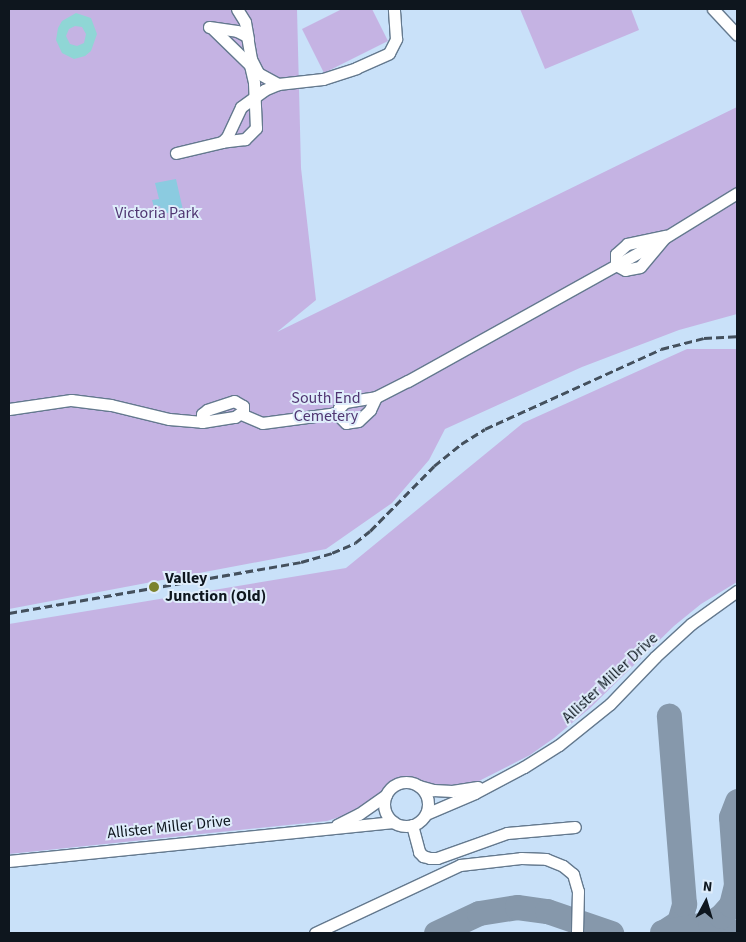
<!DOCTYPE html>
<style>
body{margin:0}
#map{position:relative;width:746px;height:942px;overflow:hidden;background:#c9e1f9;font-family:"Source Sans 3",sans-serif}
div>[style]{position:absolute}
.green>*{inset:0;background:#c5b3e3}
.water>*{inset:0;background:#8fd6d5}
.taxiway>*{height:25px;margin:-12.5px;padding:0 12.5px;transform-origin:12.5px;border-radius:12.5px;background:#8698ab}
.building>*{inset:0;background:#8bcbe0}
.roads{filter:drop-shadow(1px 0 #64798e) drop-shadow(-1px 0 #64798e) drop-shadow(0 1px #64798e) drop-shadow(0 -1px #64798e)}
.minor>*{height:11px;margin:-5.5px;padding:0 5.5px;transform-origin:5.5px;border-radius:5.5px;background:#fff}
.minor>.ring{margin:-5.5px;padding:0;box-sizing:content-box;background:none;border:11px solid #fff;border-radius:50%}
.rail>*{height:2.5px;margin-top:-1.25px;transform-origin:0;background:repeating-linear-gradient(90deg,#44505d 0 8px,transparent 0 12px)}
.dots>*{width:14px;height:14px;translate:-50% -50%;box-sizing:border-box;border:2px solid #dfedfb;border-radius:50%}
span{translate:-50% -50%;white-space:nowrap;text-align:center;line-height:1.15;-webkit-text-stroke:4px #dfedfb;paint-order:stroke}
.park-label{font-size:16px;color:#503672}
.poi-label{font-size:16px;color:#0e161e;font-weight:700}
.left{translate:0 -50%;text-align:left}
.street-label{font-size:16px;color:#0e161e}
.frame{position:absolute;inset:0;border:10px solid #0e161e;pointer-events:none}
.north{position:absolute;left:681px;top:877px;width:50px;height:50px;-webkit-text-stroke:4px #dfedfb;paint-order:stroke;rotate:6deg;font-size:14px;font-weight:700;line-height:20px;text-align:center;color:#0e161e}
.north::after{content:'';display:block;margin:auto;width:18px;height:22px;background:#0e161e;clip-path:polygon(50% 0,100% 100%,50% 72%,0 100%)}
</style>
<div id="map">
<div class="green">
<div style="clip-path:polygon(9px 9px,297px 9px,301px 168px,316px 300px,277px 332px,737px 107px,737px 314px,679px 330px,582px 367px,445px 429px,429px 460px,392px 503px,326px 549px,9px 609px)"></div>
<div style="clip-path:polygon(342px 9px,372px 9px,388px 41px,324px 73px,302px 29px)"></div>
<div style="clip-path:polygon(520px 9px,631px 9px,639px 30px,545px 69px)"></div>
<div style="clip-path:polygon(687px 349px,737px 349px,737px 582px,701px 604px,674px 626px,590px 708px,554px 738px,530px 755px,479px 781px,444px 786px,399px 778px,389px 782px,384px 790px,369px 802px,349px 814px,327px 821px,9px 854px,9px 624px,346px 568px,523px 423px)"></div>
</div>
<div class="water">
<div style="clip-path:polygon(evenodd,76px 13px,91px 18px,97px 34px,91px 51px,85px 56px,74px 59px,62px 53px,56px 40px,58px 28px,62px 21px,76px 13px,75px 26px,82px 27px,86px 34px,84px 43px,77px 46px,70px 44px,66px 36px,69px 29px,75px 26px)"></div>
</div>
<div class="taxiway">
<div style="left:704px;top:924px;width:16px;rotate:7deg"></div>
<div style="left:720px;top:926px;width:17px;rotate:25deg"></div>
<div style="left:665px;top:931px;width:17px;rotate:-33deg"></div>
<div style="left:679px;top:922px;width:19px;rotate:-74deg"></div>
<div style="left:684px;top:904px;width:189px;rotate:-94.6deg"></div>
<div style="left:662px;top:932px;width:49px;rotate:-10.6deg"></div>
<div style="left:710px;top:923px;width:13px;rotate:-32deg"></div>
<div style="left:721px;top:916px;width:15px;rotate:-48deg"></div>
<div style="left:731px;top:905px;width:21px;rotate:-76deg"></div>
<div style="left:736px;top:885px;width:68px;rotate:-94.2deg"></div>
<div style="left:731px;top:817px;width:17px;rotate:-69deg"></div>
<div style="left:436px;top:933px;width:47px;rotate:-24.9deg"></div>
<div style="left:479px;top:913px;width:38px;rotate:-9deg"></div>
<div style="left:517px;top:907px;width:30px;rotate:8deg"></div>
<div style="left:547px;top:911px;width:68px;rotate:19deg"></div>
</div>
<div class="building">
<div style="clip-path:polygon(176px 179px,183px 210px,162px 214px,160px 206px,154px 207px,152px 200px,159px 199px,155px 183px)"></div>
</div>
<div class="roads">
<div class="minor">
<div style="left:237px;top:9px;width:15px;rotate:58deg"></div>
<div style="left:245px;top:22px;width:17px;rotate:80deg"></div>
<div style="left:713px;top:9px;width:35px;rotate:47deg"></div>
<div style="left:209px;top:27px;width:28px;rotate:8deg"></div>
<div style="left:237px;top:31px;width:11px;rotate:27deg"></div>
<div style="left:247px;top:36px;width:23px;rotate:80deg"></div>
<div style="left:251px;top:59px;width:16px;rotate:63deg"></div>
<div style="left:258px;top:73px;width:23px;rotate:29deg"></div>
<div style="left:213px;top:29px;width:52px;rotate:44.2deg"></div>
<div style="left:250px;top:65px;width:18px;rotate:77deg"></div>
<div style="left:254px;top:83px;width:45px;rotate:87.5deg"></div>
<div style="left:256px;top:128px;width:16px;rotate:135deg"></div>
<div style="left:245px;top:139px;width:23px;rotate:173deg"></div>
<div style="left:176px;top:153px;width:47px;rotate:-13.4deg"></div>
<div style="left:222px;top:142px;width:7px;rotate:-45deg"></div>
<div style="left:227px;top:137px;width:33px;rotate:-65deg"></div>
<div style="left:241px;top:107px;width:29px;rotate:-36deg"></div>
<div style="left:264px;top:90px;width:15px;rotate:-23deg"></div>
<div style="left:278px;top:84px;width:45px;rotate:-6.3deg"></div>
<div style="left:323px;top:79px;width:35px;rotate:-18deg"></div>
<div style="left:356px;top:68px;width:36px;rotate:-24deg"></div>
<div style="left:389px;top:53px;width:16px;rotate:-63deg"></div>
<div style="left:396px;top:39px;width:30px;rotate:-94deg"></div>
<div style="left:666px;top:236px;width:40px;rotate:130deg"></div>
<div style="left:640px;top:267px;width:15px;rotate:169deg"></div>
<div style="left:625px;top:270px;width:10px;rotate:-151deg"></div>
<div style="left:616px;top:265px;width:11px;rotate:-90deg"></div>
<div style="left:616px;top:254px;width:15px;rotate:-42deg"></div>
<div style="left:627px;top:244px;width:40px;rotate:-12deg"></div>
<div style="left:376px;top:397px;width:14px;rotate:115deg"></div>
<div style="left:370px;top:410px;width:16px;rotate:137deg"></div>
<div style="left:358px;top:421px;width:12px;rotate:171deg"></div>
<div style="left:346px;top:423px;width:11px;rotate:-135deg"></div>
<div style="left:338px;top:415px;width:7px;rotate:-82deg"></div>
<div style="left:339px;top:408px;width:8px;rotate:-45deg"></div>
<div style="left:345px;top:402px;width:31px;rotate:-9deg"></div>
<div style="left:376px;top:397px;width:36px;rotate:-27deg"></div>
<div style="left:408px;top:381px;width:290px;rotate:-29.1deg"></div>
<div style="left:661px;top:240px;width:89px;rotate:-31.7deg"></div>
<div style="left:9px;top:409px;width:63px;rotate:-8.3deg"></div>
<div style="left:71px;top:400px;width:40px;rotate:7.1deg"></div>
<div style="left:111px;top:405px;width:60px;rotate:13.6deg"></div>
<div style="left:169px;top:419px;width:33px;rotate:5deg"></div>
<div style="left:202px;top:422px;width:33px;rotate:-9deg"></div>
<div style="left:235px;top:417px;width:10px;rotate:-37deg"></div>
<div style="left:243px;top:411px;width:5px;rotate:-90deg"></div>
<div style="left:243px;top:406px;width:10px;rotate:-151deg"></div>
<div style="left:234px;top:401px;width:28px;rotate:162deg"></div>
<div style="left:207px;top:410px;width:6px;rotate:141deg"></div>
<div style="left:202px;top:414px;width:8px;rotate:90deg"></div>
<div style="left:241px;top:414px;width:23px;rotate:23deg"></div>
<div style="left:262px;top:423px;width:76px;rotate:-7.6deg"></div>
<div class="ring" style="left:384px;top:782px;width:33px;height:33px"></div>
<div style="left:419px;top:786px;width:15px;rotate:16deg"></div>
<div style="left:433px;top:790px;width:19px;rotate:3deg"></div>
<div style="left:452px;top:791px;width:26px;rotate:-9deg"></div>
<div style="left:426px;top:814px;width:53px;rotate:-23.2deg"></div>
<div style="left:475px;top:793px;width:55px;rotate:-28deg"></div>
<div style="left:524px;top:767px;width:41px;rotate:-32.2deg"></div>
<div style="left:559px;top:745px;width:65px;rotate:-38.8deg"></div>
<div style="left:610px;top:704px;width:65px;rotate:-46.2deg"></div>
<div style="left:655px;top:657px;width:49px;rotate:-42.5deg"></div>
<div style="left:691px;top:624px;width:57px;rotate:-35.7deg"></div>
<div style="left:337px;top:825px;width:25px;rotate:-27deg"></div>
<div style="left:359px;top:814px;width:33px;rotate:-35deg"></div>
<div style="left:412px;top:825px;width:28px;rotate:75deg"></div>
<div style="left:419px;top:852px;width:6px;rotate:45deg"></div>
<div style="left:423px;top:856px;width:7px;rotate:16deg"></div>
<div style="left:430px;top:858px;width:7px"></div>
<div style="left:437px;top:858px;width:74px;rotate:-19.7deg"></div>
<div style="left:507px;top:833px;width:68px;rotate:-5deg"></div>
<div style="left:9px;top:861px;width:386px;rotate:-5.8deg"></div>
<div style="left:315px;top:933px;width:160px;rotate:-25.1deg"></div>
<div style="left:460px;top:865px;width:61px;rotate:-6.5deg"></div>
<div style="left:521px;top:858px;width:25px;rotate:2deg"></div>
<div style="left:546px;top:859px;width:18px;rotate:22deg"></div>
<div style="left:563px;top:866px;width:13px;rotate:39deg"></div>
<div style="left:573px;top:874px;width:18px;rotate:74deg"></div>
<div style="left:578px;top:891px;width:42px;rotate:91.4deg"></div>
</div>
</div>
<div class="rail">
<div style="left:9px;top:613px;width:296px;rotate:-9.9deg"></div>
<div style="left:301px;top:562px;width:32px;rotate:-16deg"></div>
<div style="left:332px;top:553px;width:25px;rotate:-23deg"></div>
<div style="left:355px;top:543px;width:19px;rotate:-39deg"></div>
<div style="left:370px;top:531px;width:91px;rotate:-45.4deg"></div>
<div style="left:434px;top:466px;width:35px;rotate:-39deg"></div>
<div style="left:461px;top:444px;width:28px;rotate:-32deg"></div>
<div style="left:485px;top:429px;width:193px;rotate:-24.4deg"></div>
<div style="left:661px;top:349px;width:44px;rotate:-14.3deg"></div>
<div style="left:704px;top:338px;width:33px;rotate:-3deg"></div>
</div>
<div class="dots">
<div style="left:154px;top:587px;background:#7c832e"></div>
</div>
<div class="park-label">
<span style="left:157px;top:213px">Victoria Park</span>
<span style="left:326px;top:407px">South End<br>Cemetery</span>
</div>
<div class="poi-label">
<span class="left" style="left:165px;top:587px">Valley<br>Junction (Old)</span>
</div>
<div class="street-label">
<span style="left:610px;top:678px;rotate:-43deg">Allister Miller Drive</span>
<span style="left:169px;top:827px;rotate:-6deg">Allister Miller Drive</span>
</div>
<div class="frame"></div>
<div class="north">N</div>
</div>
